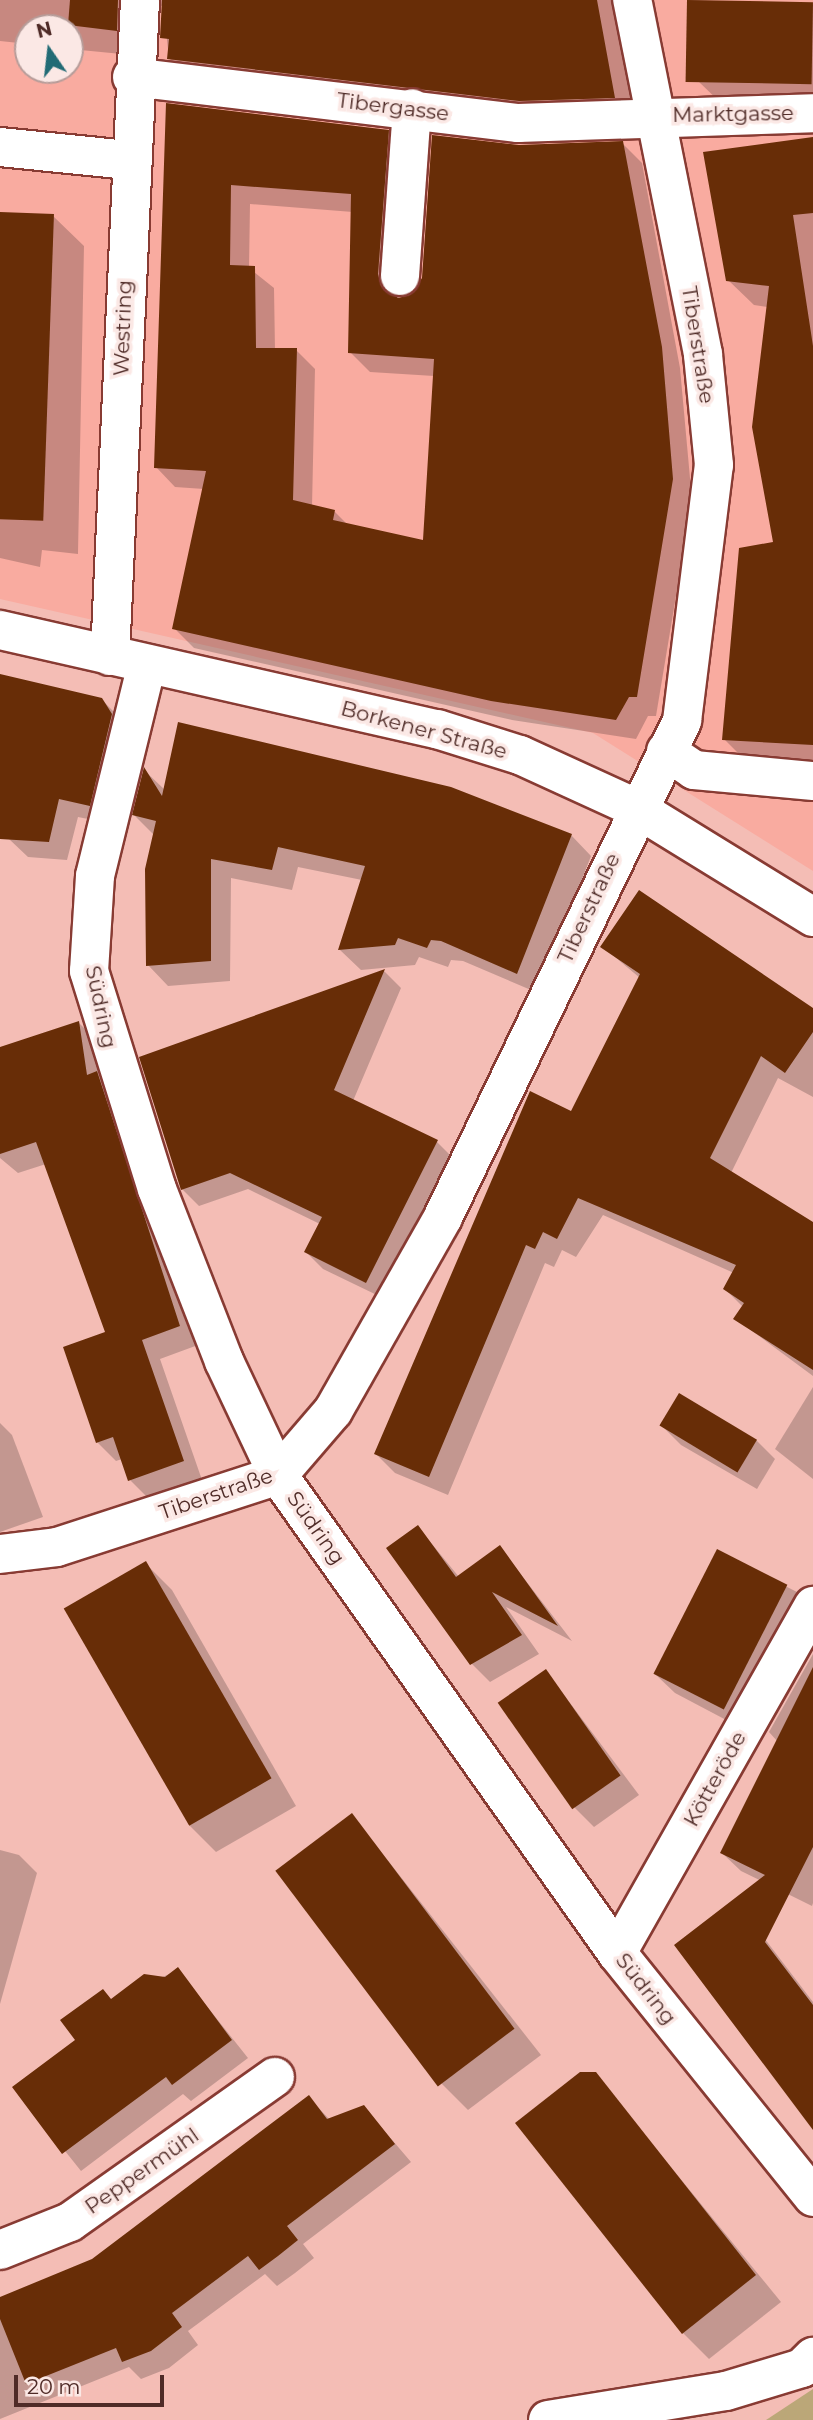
<!DOCTYPE html>
<meta charset="utf-8">
<style>
body{margin:0}
#map{position:relative;width:813px;height:2420px;overflow:hidden;background:#f4bdb5;font-family:Montserrat,sans-serif}
div>[style]{position:absolute}
.built>*{inset:0;background:#f9aba0}
.green>*{inset:0;background:#bba778}
.shadow>*{inset:0;background:#0003}
.building>*{inset:0;background:#682d07;transform-origin:0 0}
.roads{filter:drop-shadow(2px 0 #883b33) drop-shadow(-2px 0 #883b33) drop-shadow(0 2px #883b33) drop-shadow(0 -2px #883b33)}
.minor>*{height:38px;margin:-19px;padding:0 19px;transform-origin:19px;border-radius:19px;background:#fff}
span{translate:-50% -50%;white-space:nowrap;text-align:center;line-height:1.15;-webkit-text-stroke:7px #fbe8e5;paint-order:stroke}
.street-label{font-size:21px;color:#4f2b27}
.north{position:absolute;left:14px;top:14px;width:70px;height:70px;box-sizing:border-box;background:#fbe8e5;border:2px solid #b69c99;border-radius:50%;rotate:346deg;font-size:19px;font-weight:700;line-height:28px;text-align:center;color:#4f2b27}
.north::after{content:'';display:block;margin:auto;width:24px;height:32px;background:#226b75;clip-path:polygon(50% 0,100% 100%,50% 72%,0 100%)}
.scale{position:absolute;left:14px;top:2375px;width:150px;height:32px;box-sizing:border-box;border:4px solid #4f2b27;border-top:0;padding-left:9px;font-size:21px;line-height:24px;white-space:nowrap;color:#4f2b27;-webkit-text-stroke:5px #fbe8e5;paint-order:stroke}
</style>
<div id="map">
<div class="built">
<div style="clip-path:polygon(evenodd,0 0,813px 0,813px 871px,593px 733px,0 599px,0 0,28px 28px,70px 28px,70px 70px,28px 70px,28px 28px)"></div>
</div>
<div class="green">
<div style="clip-path:polygon(813px 2389px,813px 2420px,766px 2420px)"></div>
</div>
<div class="shadow">
<div style="clip-path:polygon(0 0,618px 0,639px 123px,195px 84px,169px 58px,163px 5px,146px 14px,142px 56px,70px 49px,70px 28px,28px 28px,28px 44px,0 41px)"></div>
<div style="clip-path:polygon(689px 0,813px 5px,813px 110px,724px 106px,698px 81px)"></div>
<div style="clip-path:polygon(evenodd,168px 105px,388px 131px,407px 151px,399px 300px,622px 143px,642px 163px,680px 368px,692px 500px,656px 716px,648px 716px,636px 739px,512px 720px,194px 648px,174px 628px,204px 489px,175px 487px,156px 467px,168px 105px,250px 204px,353px 212px,350px 352px,370px 372px,434px 376px,425px 542px,348px 525px,335px 512px,312px 507px,315px 369px,296px 350px,275px 350px,274px 288px,249px 268px,250px 204px)"></div>
<div style="clip-path:polygon(813px 139px,813px 623px,775px 543px,768px 307px,754px 305px,728px 280px)"></div>
<div style="clip-path:polygon(0 214px,53px 216px,84px 246px,78px 554px,42px 550px,40px 567px,0 558px)"></div>
<div style="clip-path:polygon(813px 668px,813px 768px,750px 765px,724px 739px)"></div>
<div style="clip-path:polygon(0 676px,101px 699px,120px 718px,108px 823px,78px 817px,67px 860px,28px 857px,9px 839px,0 770px)"></div>
<div style="clip-path:polygon(145px 771px,165px 790px,571px 835px,591px 856px,538px 993px,463px 961px,451px 960px,448px 967px,419px 957px,415px 965px,361px 970px,340px 950px,362px 880px,298px 867px,292px 890px,231px 878px,230px 981px,168px 986px,148px 965px,154px 835px,134px 815px)"></div>
<div style="clip-path:polygon(603px 947px,813px 1010px,813px 1097px,778px 1078px,731px 1173px,813px 1224px,813px 1376px,736px 1319px,743px 1307px,725px 1289px,734px 1273px,603px 1215px,576px 1257px,562px 1250px,554px 1267px,545px 1263px,448px 1495px,395px 1473px,376px 1454px,572px 1113px,640px 978px)"></div>
<div style="clip-path:polygon(384px 971px,401px 988px,353px 1101px,437px 1142px,454px 1159px,383px 1298px,323px 1269px,306px 1252px,320px 1224px,248px 1189px,199px 1206px,182px 1189px,141px 1058px)"></div>
<div style="clip-path:polygon(79px 1023px,98px 1042px,198px 1345px,160px 1359px,202px 1480px,149px 1499px,130px 1480px,122px 1459px,116px 1461px,97px 1442px,107px 1333px,46px 1164px,18px 1173px,0 1158px,0 1048px)"></div>
<div style="clip-path:polygon(813px 1387px,813px 1479px,775px 1449px)"></div>
<div style="clip-path:polygon(0 1423px,12px 1435px,43px 1517px,0 1532px)"></div>
<div style="clip-path:polygon(662px 1426px,756px 1440px,775px 1459px,757px 1489px,681px 1445px)"></div>
<div style="clip-path:polygon(418px 1527px,459px 1577px,500px 1547px,572px 1641px,506px 1607px,539px 1654px,490px 1682px,471px 1663px)"></div>
<div style="clip-path:polygon(718px 1552px,797px 1592px,813px 1608px,747px 1731px,675px 1693px,655px 1674px)"></div>
<div style="clip-path:polygon(146px 1564px,172px 1590px,296px 1806px,216px 1852px,190px 1826px)"></div>
<div style="clip-path:polygon(813px 1654px,813px 1903px,812px 1906px,741px 1871px,722px 1853px,778px 1742px,769px 1732px)"></div>
<div style="clip-path:polygon(546px 1671px,639px 1795px,594px 1827px,575px 1808px)"></div>
<div style="clip-path:polygon(352px 1815px,541px 2055px,468px 2110px,442px 2084px)"></div>
<div style="clip-path:polygon(0 1850px,19px 1855px,37px 1873px,0 2004px)"></div>
<div style="clip-path:polygon(751px 1921px,813px 2002px,813px 2120px)"></div>
<div style="clip-path:polygon(178px 1970px,248px 2058px,191px 2101px,183px 2094px,81px 2171px,14px 2087px,77px 2040px,112px 2000px)"></div>
<div style="clip-path:polygon(595px 2074px,781px 2302px,709px 2359px,683px 2333px)"></div>
<div style="clip-path:polygon(309px 2098px,330px 2120px,364px 2107px,411px 2162px,303px 2244px,314px 2258px,295px 2273px,277px 2286px,265px 2274px,188px 2331px,198px 2345px,169px 2368px,141px 2379px,129px 2367px,0 2419px,0 2299px,112px 2254px)"></div>
</div>
<div class="building">
<div style="clip-path:polygon(70px 0,118px 0,117px 31px,68px 25px)"></div>
<div style="clip-path:polygon(162px 0,597px 0,615px 98px,519px 101px,167px 59px,169px 39px,160px 38px)"></div>
<div style="left:687px;top:0;width:126px;height:82px;rotate:1deg"></div>
<div style="clip-path:polygon(evenodd,166px 103px,389px 130px,378px 274px,381px 286px,398px 298px,410px 295px,422px 278px,432px 135px,519px 145px,623px 141px,662px 347px,673px 479px,637px 697px,629px 697px,616px 720px,491px 701px,172px 629px,206px 471px,154px 468px,166px 103px,231px 185px,351px 194px,348px 353px,434px 359px,423px 540px,333px 520px,335px 510px,293px 500px,297px 348px,256px 348px,255px 266px,230px 265px,231px 185px)"></div>
<div style="clip-path:polygon(813px 137px,813px 213px,793px 215px,813px 346px,813px 745px,722px 740px,739px 548px,773px 542px,752px 427px,769px 286px,726px 281px,703px 152px)"></div>
<div style="left:0;top:212px;width:54px;height:307px;rotate:2deg"></div>
<div style="clip-path:polygon(0 674px,102px 698px,112px 714px,90px 806px,59px 799px,49px 842px,0 839px)"></div>
<div style="clip-path:polygon(178px 722px,451px 787px,572px 834px,517px 974px,441px 941px,431px 940px,427px 948px,398px 938px,395px 945px,338px 950px,365px 866px,278px 847px,272px 870px,211px 859px,211px 961px,146px 966px,145px 869px,156px 821px,132px 815px,144px 767px,162px 796px)"></div>
<div style="clip-path:polygon(639px 890px,813px 1008px,813px 1032px,785px 1073px,761px 1056px,710px 1158px,813px 1222px,813px 1370px,733px 1319px,744px 1303px,723px 1289px,736px 1265px,578px 1198px,557px 1239px,543px 1232px,535px 1249px,526px 1245px,429px 1477px,374px 1454px,530px 1091px,571px 1111px,640px 974px,600px 947px)"></div>
<div style="clip-path:polygon(385px 969px,334px 1090px,438px 1140px,366px 1283px,304px 1252px,322px 1217px,230px 1173px,181px 1190px,139px 1057px)"></div>
<div style="clip-path:polygon(79px 1021px,87px 1075px,97px 1071px,180px 1326px,142px 1340px,184px 1461px,128px 1481px,113px 1437px,96px 1443px,63px 1347px,105px 1332px,36px 1142px,0 1154px,0 1047px)"></div>
<div style="left:679px;top:1393px;width:91px;height:38px;rotate:31deg"></div>
<div style="clip-path:polygon(418px 1525px,456px 1577px,500px 1545px,558px 1626px,492px 1592px,522px 1635px,470px 1665px,386px 1548px)"></div>
<div style="left:717px;top:1549px;width:79px;height:140px;rotate:27deg"></div>
<div style="left:146px;top:1561px;width:251px;height:95px;rotate:60deg"></div>
<div style="clip-path:polygon(813px 1667px,813px 1847px,765px 1942px,813px 2005px,813px 2130px,674px 1945px,765px 1875px,720px 1853px)"></div>
<div style="left:546px;top:1669px;width:130px;height:59px;rotate:55deg"></div>
<div style="left:352px;top:1813px;width:270px;height:96px;rotate:53deg"></div>
<div style="clip-path:polygon(178px 1967px,232px 2040px,172px 2085px,166px 2077px,62px 2154px,12px 2087px,75px 2040px,60px 2020px,103px 1989px,111px 1999px,144px 1974px,165px 1977px)"></div>
<div style="clip-path:polygon(580px 2072px,596px 2072px,756px 2275px,682px 2334px,515px 2123px)"></div>
<div style="clip-path:polygon(309px 2095px,327px 2119px,364px 2105px,395px 2144px,287px 2226px,298px 2240px,278px 2256px,259px 2270px,248px 2256px,172px 2313px,182px 2327px,151px 2351px,122px 2362px,116px 2348px,26px 2384px,0 2319px,0 2297px,92px 2259px)"></div>
</div>
<div class="roads">
<div class="minor">
<div style="left:132px;top:77px;width:389px;rotate:6.8deg"></div>
<div style="left:518px;top:123px;width:295px;rotate:-1.9deg"></div>
<div style="left:0;top:147px;width:129px;rotate:5.8deg"></div>
<div style="left:400px;top:276px;width:168px;rotate:-85.9deg"></div>
<div style="left:0;top:630px;width:448px;rotate:12.8deg"></div>
<div style="left:437px;top:729px;width:87px;rotate:17.4deg"></div>
<div style="left:520px;top:755px;width:128px;rotate:24.6deg"></div>
<div style="left:636px;top:808px;width:208px;rotate:31.6deg"></div>
<div style="left:110px;top:656px;width:657px;rotate:-87.38deg"></div>
<div style="left:147px;top:664px;width:218px;rotate:103.8deg"></div>
<div style="left:95px;top:876px;width:95px;rotate:93.6deg"></div>
<div style="left:89px;top:971px;width:228px;rotate:72.7deg"></div>
<div style="left:157px;top:1189px;width:185px;rotate:68.7deg"></div>
<div style="left:224px;top:1361px;width:126px;rotate:64.7deg"></div>
<div style="left:278px;top:1475px;width:586px;rotate:54.66deg"></div>
<div style="left:617px;top:1953px;width:313px;rotate:51.2deg"></div>
<div style="left:666px;top:751px;width:34px;rotate:34deg"></div>
<div style="left:694px;top:770px;width:120px;rotate:5.3deg"></div>
<div style="left:0;top:1554px;width:57px;rotate:-7deg"></div>
<div style="left:57px;top:1547px;width:232px;rotate:-18deg"></div>
<div style="left:278px;top:1475px;width:84px;rotate:-49.3deg"></div>
<div style="left:333px;top:1411px;width:223px;rotate:-60.4deg"></div>
<div style="left:443px;top:1217px;width:551px;rotate:-64.27deg"></div>
<div style="left:682px;top:721px;width:258px;rotate:-82.9deg"></div>
<div style="left:714px;top:465px;width:112px;rotate:-95.7deg"></div>
<div style="left:703px;top:354px;width:361px;rotate:-101.3deg"></div>
<div style="left:617px;top:1953px;width:399px;rotate:-60.5deg"></div>
<div style="left:0;top:2250px;width:75px;rotate:-21.8deg"></div>
<div style="left:70px;top:2222px;width:251px;rotate:-35.3deg"></div>
<div style="left:548px;top:2420px;width:180px;rotate:-9.3deg"></div>
<div style="left:726px;top:2391px;width:79px;rotate:-16.8deg"></div>
<div style="left:802px;top:2368px;width:16px;rotate:-45deg"></div>
</div>
</div>
<div class="street-label">
<span style="left:393px;top:107px;rotate:7deg">Tibergasse</span>
<span style="left:733px;top:114px;rotate:-1deg">Marktgasse</span>
<span style="left:123px;top:328px;rotate:-88deg">Westring</span>
<span style="left:698px;top:345px;rotate:81deg">Tiberstraße</span>
<span style="left:424px;top:730px;rotate:15deg">Borkener Straße</span>
<span style="left:589px;top:908px;rotate:-65deg">Tiberstraße</span>
<span style="left:101px;top:1007px;rotate:78deg">Südring</span>
<span style="left:216px;top:1494px;rotate:-19deg">Tiberstraße</span>
<span style="left:316px;top:1528px;rotate:55deg">Südring</span>
<span style="left:715px;top:1779px;rotate:-61deg">Kötteröde</span>
<span style="left:646px;top:1989px;rotate:52deg">Südring</span>
<span style="left:142px;top:2171px;rotate:-35deg">Peppermühl</span>
</div>
<div class="north">N</div>
<div class="scale">20 m</div>
</div>
